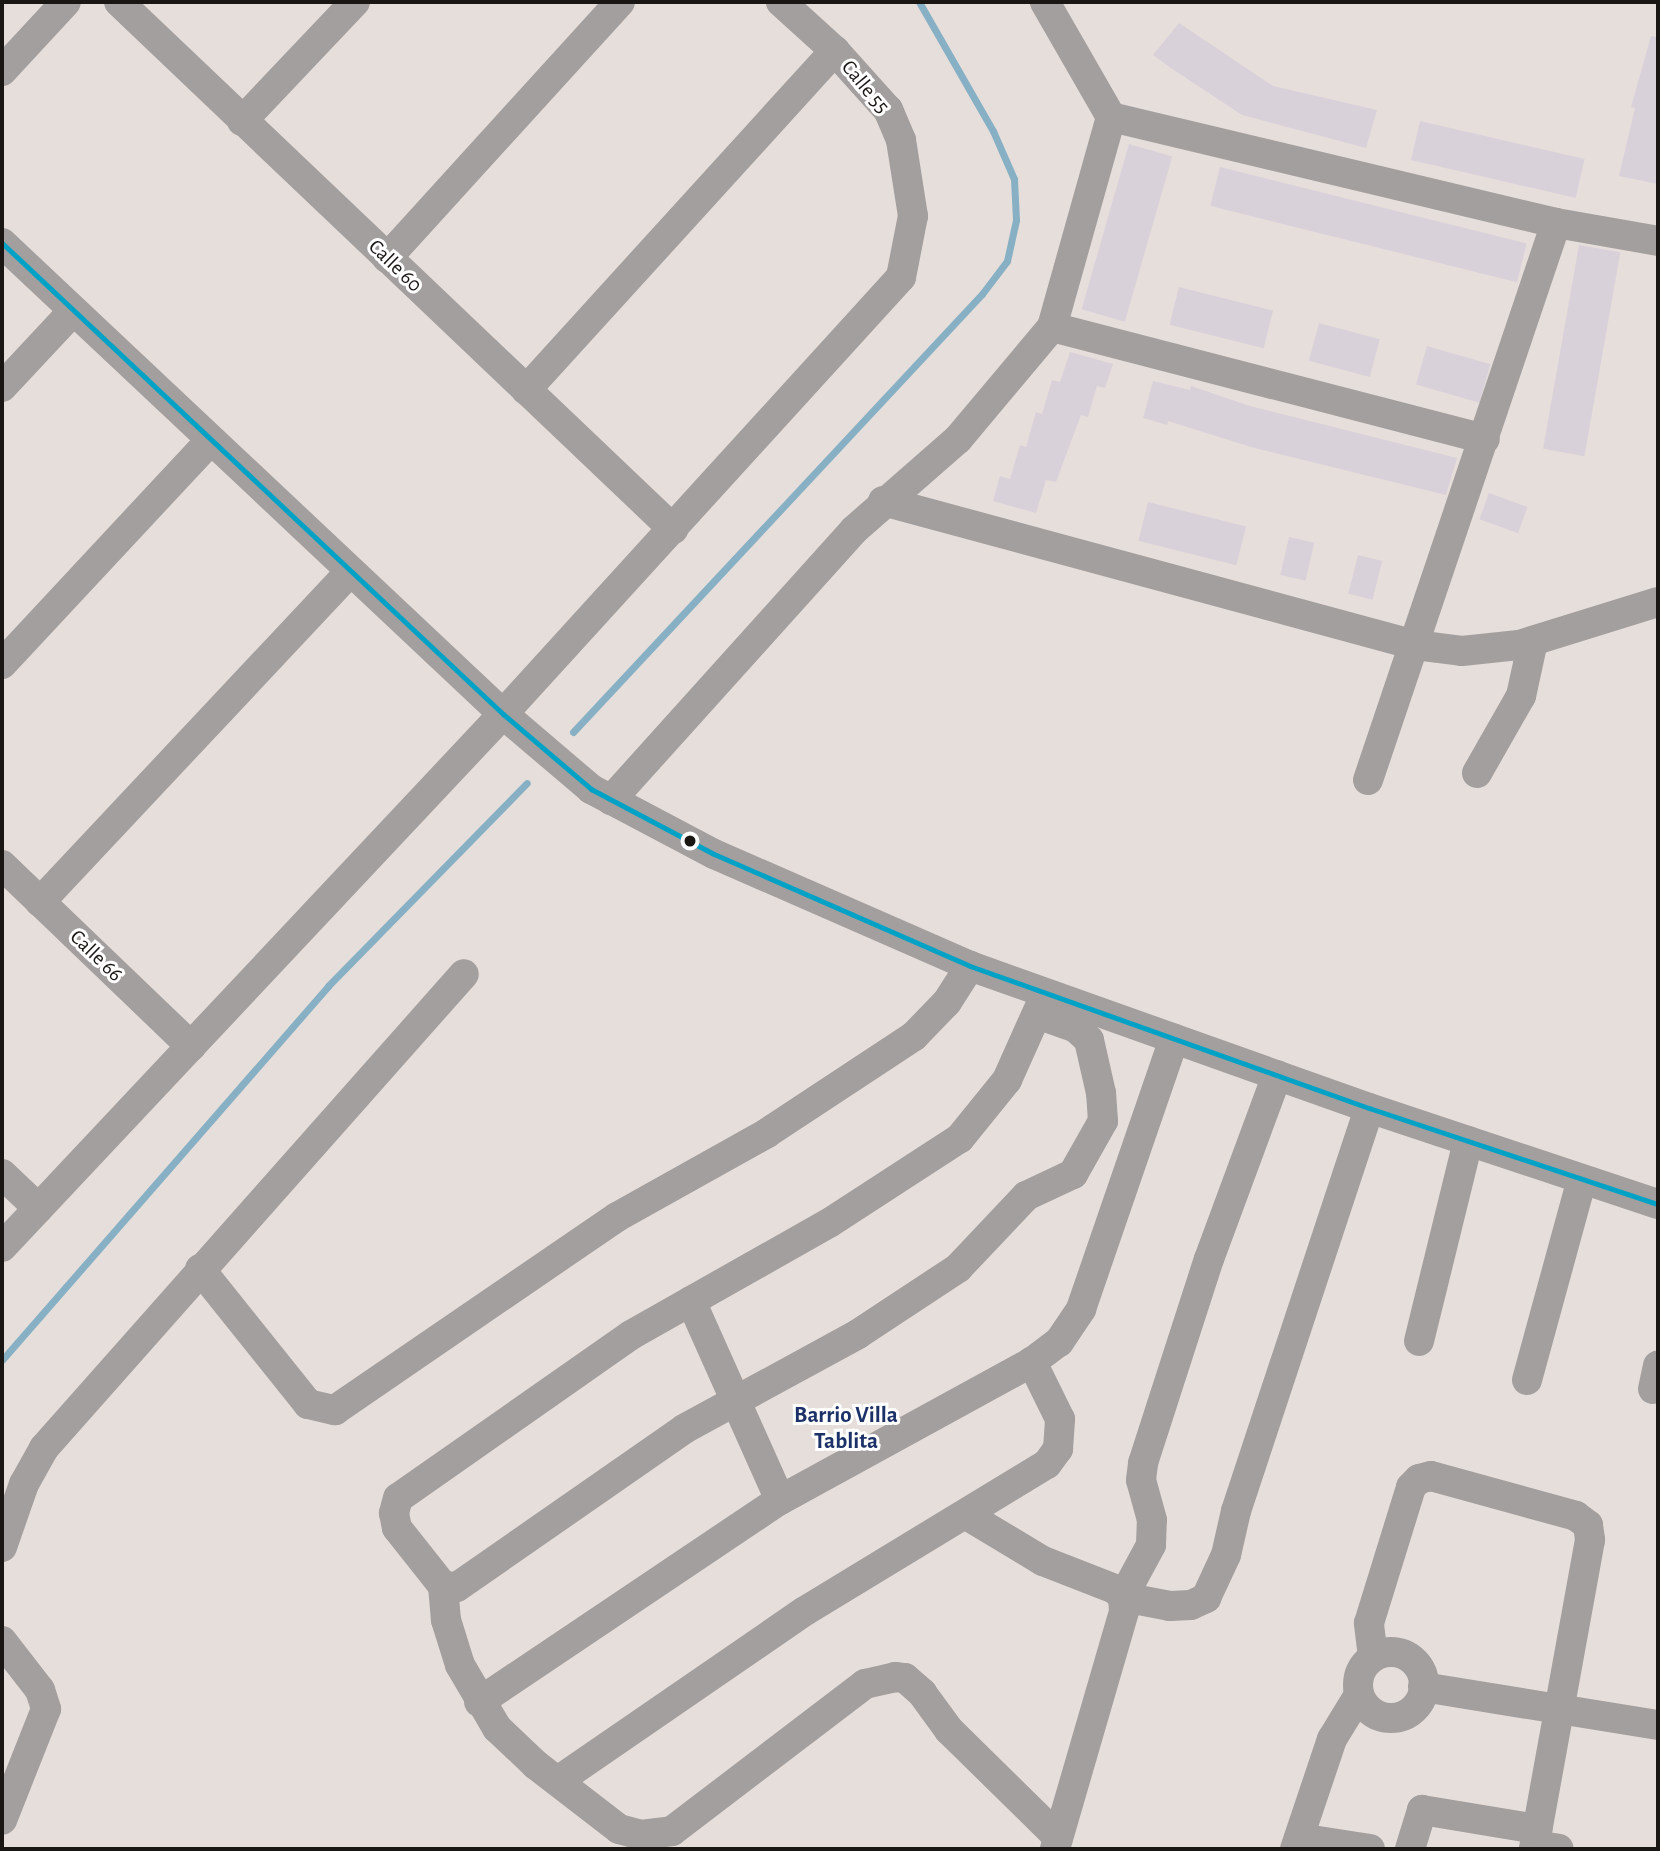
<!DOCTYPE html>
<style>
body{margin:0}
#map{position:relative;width:1660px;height:1851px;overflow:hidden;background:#e6deda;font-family:"Alegreya Sans",sans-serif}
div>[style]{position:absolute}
.stream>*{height:7px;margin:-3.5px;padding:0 3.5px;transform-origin:3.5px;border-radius:3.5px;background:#88b0c4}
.building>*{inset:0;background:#d9d1da;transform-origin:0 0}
.minor>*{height:30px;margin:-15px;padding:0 15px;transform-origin:15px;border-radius:15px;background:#a39f9e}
.minor>.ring{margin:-15px;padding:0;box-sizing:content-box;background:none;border:30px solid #a39f9e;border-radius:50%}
.bus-1>*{height:5px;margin:-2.5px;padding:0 2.5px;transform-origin:2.5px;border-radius:2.5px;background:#01a2c5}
.dots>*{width:19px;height:19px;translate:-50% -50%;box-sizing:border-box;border:4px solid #fff;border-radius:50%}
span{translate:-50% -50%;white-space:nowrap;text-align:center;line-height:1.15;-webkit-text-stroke:6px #fff;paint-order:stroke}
.street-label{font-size:21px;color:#1a1613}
.neighbourhood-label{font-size:23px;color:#1b3167;font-weight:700}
.frame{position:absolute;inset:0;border:4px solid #1a1613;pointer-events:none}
</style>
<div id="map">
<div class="stream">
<div style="left:573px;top:732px;width:599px;rotate:-46.96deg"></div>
<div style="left:982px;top:294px;width:41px;rotate:-52.9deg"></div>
<div style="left:1007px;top:261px;width:42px;rotate:-77.6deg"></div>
<div style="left:1016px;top:220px;width:41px;rotate:-92.8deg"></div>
<div style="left:1014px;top:179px;width:52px;rotate:-113.6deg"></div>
<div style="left:993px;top:131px;width:149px;rotate:-119.8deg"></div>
<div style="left:2px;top:1360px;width:496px;rotate:-48.9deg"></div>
<div style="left:328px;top:986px;width:284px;rotate:-45.6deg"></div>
</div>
<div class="building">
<div style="clip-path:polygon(1179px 23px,1273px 86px,1377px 110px,1366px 148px,1242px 115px,1171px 68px,1153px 55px)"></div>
<div style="clip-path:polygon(1651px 36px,1658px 37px,1658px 184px,1619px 176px,1635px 108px,1631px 107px)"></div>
<div style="left:1420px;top:121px;width:169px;height:40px;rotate:13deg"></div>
<div style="left:1129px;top:144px;width:45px;height:172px;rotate:16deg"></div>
<div style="left:1220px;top:167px;width:316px;height:40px;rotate:14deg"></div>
<div style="left:1579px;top:245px;width:42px;height:207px;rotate:10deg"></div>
<div style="left:1179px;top:287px;width:97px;height:39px;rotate:14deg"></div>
<div style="left:1319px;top:323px;width:63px;height:39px;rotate:15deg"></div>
<div style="left:1427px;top:346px;width:66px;height:40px;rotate:16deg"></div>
<div style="clip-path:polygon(1070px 352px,1113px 364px,1105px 388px,1097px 386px,1088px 417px,1081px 415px,1056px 482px,1046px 480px,1036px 513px,993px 501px,1000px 476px,1010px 479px,1020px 445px,1026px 447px,1036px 412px,1042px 414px,1052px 380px,1060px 382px)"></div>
<div style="clip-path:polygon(1153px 381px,1190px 390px,1191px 386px,1250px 406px,1457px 458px,1446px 495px,1251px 447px,1168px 421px,1167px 425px,1143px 418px)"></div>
<div style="left:1489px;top:493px;width:41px;height:28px;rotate:20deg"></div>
<div style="left:1148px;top:502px;width:101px;height:40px;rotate:14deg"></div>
<div style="left:1289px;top:537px;width:26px;height:39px;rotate:13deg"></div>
<div style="left:1358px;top:555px;width:25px;height:40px;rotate:14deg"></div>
</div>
<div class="minor">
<div style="left:119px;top:2px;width:765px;rotate:43.57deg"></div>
<div style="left:2px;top:71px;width:94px;rotate:-47.2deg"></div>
<div style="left:1111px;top:117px;width:457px;rotate:13.4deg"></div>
<div style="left:1556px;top:223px;width:104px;rotate:10deg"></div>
<div style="left:242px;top:121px;width:164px;rotate:-46.5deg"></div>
<div style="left:2px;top:243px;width:688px;rotate:43.23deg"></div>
<div style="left:503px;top:714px;width:116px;rotate:40.4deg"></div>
<div style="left:591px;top:789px;width:139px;rotate:27.9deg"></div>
<div style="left:714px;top:854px;width:279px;rotate:23.6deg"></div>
<div style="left:970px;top:966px;width:424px;rotate:19.6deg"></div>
<div style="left:1369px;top:1108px;width:305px;rotate:18.4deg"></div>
<div style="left:387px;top:258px;width:346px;rotate:-47.7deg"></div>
<div style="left:1052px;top:327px;width:447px;rotate:14.5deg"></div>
<div style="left:2px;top:387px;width:104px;rotate:-46.9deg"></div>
<div style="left:526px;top:390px;width:459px;rotate:-47.7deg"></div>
<div style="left:883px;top:501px;width:551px;rotate:15.15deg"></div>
<div style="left:1415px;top:645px;width:47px;rotate:7.3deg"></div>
<div style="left:1462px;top:651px;width:57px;rotate:-6deg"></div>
<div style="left:1519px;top:645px;width:145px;rotate:-17.2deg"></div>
<div style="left:2px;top:664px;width:306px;rotate:-47deg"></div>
<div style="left:1477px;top:773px;width:89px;rotate:-60.3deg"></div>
<div style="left:1521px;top:696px;width:56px;rotate:-77.7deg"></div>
<div style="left:1368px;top:780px;width:588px;rotate:-71.35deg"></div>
<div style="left:611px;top:800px;width:363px;rotate:-48deg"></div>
<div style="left:854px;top:530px;width:138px;rotate:-41.2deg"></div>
<div style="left:958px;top:439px;width:146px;rotate:-50deg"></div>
<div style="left:1052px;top:327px;width:218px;rotate:-74.3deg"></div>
<div style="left:1111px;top:117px;width:133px;rotate:-119.9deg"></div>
<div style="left:2px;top:865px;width:262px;rotate:43.8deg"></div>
<div style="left:40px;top:902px;width:453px;rotate:-46.8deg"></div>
<div style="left:1045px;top:995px;width:93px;rotate:114.1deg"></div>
<div style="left:1007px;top:1080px;width:75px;rotate:129deg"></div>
<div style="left:960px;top:1138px;width:156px;rotate:147deg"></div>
<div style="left:829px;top:1223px;width:227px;rotate:150.5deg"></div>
<div style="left:631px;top:1335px;width:284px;rotate:145deg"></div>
<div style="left:398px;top:1498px;width:16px;rotate:105deg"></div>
<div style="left:394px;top:1513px;width:15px;rotate:79deg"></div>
<div style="left:397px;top:1528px;width:74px;rotate:51.6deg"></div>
<div style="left:443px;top:1586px;width:34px;rotate:85deg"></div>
<div style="left:446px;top:1620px;width:47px;rotate:72.7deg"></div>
<div style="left:460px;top:1665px;width:73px;rotate:59.6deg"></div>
<div style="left:497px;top:1728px;width:54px;rotate:43.5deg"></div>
<div style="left:536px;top:1765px;width:105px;rotate:37.6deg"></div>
<div style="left:619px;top:1829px;width:23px;rotate:15deg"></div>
<div style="left:641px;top:1835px;width:31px;rotate:-7deg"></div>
<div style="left:672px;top:1831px;width:243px;rotate:-37.3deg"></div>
<div style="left:865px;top:1684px;width:31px;rotate:-13deg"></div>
<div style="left:895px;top:1677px;width:10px;rotate:6deg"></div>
<div style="left:905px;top:1678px;width:23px;rotate:41deg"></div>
<div style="left:922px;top:1693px;width:46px;rotate:53.9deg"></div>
<div style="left:949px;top:1730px;width:153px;rotate:44.5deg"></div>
<div style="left:2px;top:1174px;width:50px;rotate:43.4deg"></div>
<div style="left:2px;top:1247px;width:731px;rotate:-46.77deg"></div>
<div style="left:503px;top:714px;width:591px;rotate:-47.67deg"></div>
<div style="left:901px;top:277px;width:62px;rotate:-78.9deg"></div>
<div style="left:913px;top:216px;width:77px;rotate:-99deg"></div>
<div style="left:901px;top:140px;width:33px;rotate:-113deg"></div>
<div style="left:888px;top:110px;width:79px;rotate:-131.9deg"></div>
<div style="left:835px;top:51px;width:73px;rotate:-137.8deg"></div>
<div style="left:200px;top:1269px;width:173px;rotate:51.3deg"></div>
<div style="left:308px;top:1404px;width:28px;rotate:13deg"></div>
<div style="left:335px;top:1410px;width:342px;rotate:-34.4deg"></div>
<div style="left:617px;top:1217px;width:172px;rotate:-29.2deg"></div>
<div style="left:767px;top:1133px;width:176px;rotate:-33.4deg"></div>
<div style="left:914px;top:1036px;width:47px;rotate:-45.9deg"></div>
<div style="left:947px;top:1002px;width:43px;rotate:-57.4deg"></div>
<div style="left:691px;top:1301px;width:218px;rotate:65.9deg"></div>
<div style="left:1419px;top:1341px;width:206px;rotate:-76.2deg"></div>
<div style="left:1527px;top:1380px;width:208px;rotate:-74.7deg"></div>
<div style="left:1653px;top:1389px;width:24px;rotate:-78deg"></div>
<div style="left:968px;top:1516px;width:87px;rotate:31deg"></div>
<div style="left:1043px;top:1561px;width:77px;rotate:21.3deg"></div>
<div style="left:1115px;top:1589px;width:11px;rotate:45deg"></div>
<div style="left:1123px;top:1597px;width:48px;rotate:10.8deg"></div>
<div style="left:1170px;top:1606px;width:21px;rotate:-3deg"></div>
<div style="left:1191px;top:1605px;width:17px;rotate:-25deg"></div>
<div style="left:1206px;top:1598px;width:47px;rotate:-65.1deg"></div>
<div style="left:1226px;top:1555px;width:45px;rotate:-77.2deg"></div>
<div style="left:1236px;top:1511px;width:424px;rotate:-71.7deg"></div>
<div style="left:2px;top:1547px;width:67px;rotate:-70.8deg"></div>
<div style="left:24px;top:1484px;width:41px;rotate:-60.9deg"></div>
<div style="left:44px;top:1448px;width:633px;rotate:-48.46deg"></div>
<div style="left:443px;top:1586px;width:14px;rotate:4deg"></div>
<div style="left:457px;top:1587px;width:277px;rotate:-34.8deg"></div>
<div style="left:684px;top:1429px;width:198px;rotate:-28.6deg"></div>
<div style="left:858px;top:1334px;width:120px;rotate:-33.4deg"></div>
<div style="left:958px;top:1268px;width:99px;rotate:-46.6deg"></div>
<div style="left:1026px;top:1196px;width:52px;rotate:-25.1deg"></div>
<div style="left:1073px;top:1174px;width:61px;rotate:-60.5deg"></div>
<div style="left:1103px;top:1121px;width:28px;rotate:-94deg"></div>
<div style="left:1101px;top:1093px;width:54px;rotate:-102.8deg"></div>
<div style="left:1089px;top:1040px;width:18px;rotate:-137deg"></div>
<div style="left:1076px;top:1028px;width:41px;rotate:-160.3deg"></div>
<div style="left:2px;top:1641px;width:62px;rotate:52.2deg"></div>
<div style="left:40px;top:1690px;width:20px;rotate:72deg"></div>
<div style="left:46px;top:1709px;width:119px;rotate:111.6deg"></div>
<div class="ring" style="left:1358px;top:1652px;width:36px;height:36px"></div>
<div style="left:1373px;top:1657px;width:34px;rotate:-97deg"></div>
<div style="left:1369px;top:1623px;width:142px;rotate:-72.8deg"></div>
<div style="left:1411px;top:1487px;width:11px;rotate:-45deg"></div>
<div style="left:1419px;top:1479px;width:12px;rotate:-14deg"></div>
<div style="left:1431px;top:1476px;width:150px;rotate:15.4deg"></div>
<div style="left:1576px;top:1516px;width:15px;rotate:37deg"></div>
<div style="left:1588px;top:1525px;width:15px;rotate:82deg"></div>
<div style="left:1590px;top:1540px;width:314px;rotate:100.3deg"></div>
<div style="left:1423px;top:1687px;width:238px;rotate:9.2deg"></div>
<div style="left:479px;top:1702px;width:362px;rotate:-33.9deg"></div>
<div style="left:780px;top:1500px;width:287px;rotate:-28.7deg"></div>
<div style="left:1032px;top:1362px;width:34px;rotate:-37deg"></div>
<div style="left:1059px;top:1342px;width:40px;rotate:-56deg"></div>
<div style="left:1081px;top:1309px;width:286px;rotate:-71deg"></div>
<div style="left:559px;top:1780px;width:298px;rotate:-34.5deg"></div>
<div style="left:805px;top:1611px;width:283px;rotate:-31.3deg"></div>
<div style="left:1047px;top:1464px;width:19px;rotate:-54deg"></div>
<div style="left:1058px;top:1449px;width:30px;rotate:-86deg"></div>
<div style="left:1060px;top:1419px;width:64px;rotate:-116.2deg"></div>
<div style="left:1299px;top:1838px;width:72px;rotate:8.8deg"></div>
<div style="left:1535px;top:1845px;width:24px;rotate:9deg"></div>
<div style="left:1055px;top:1849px;width:248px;rotate:-73.8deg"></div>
<div style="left:1124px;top:1611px;width:14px;rotate:-94deg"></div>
<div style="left:1123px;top:1597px;width:59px;rotate:-61.7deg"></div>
<div style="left:1151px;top:1545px;width:25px;rotate:-88deg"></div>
<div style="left:1152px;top:1520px;width:41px;rotate:-105.4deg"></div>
<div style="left:1141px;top:1480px;width:17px;rotate:-83deg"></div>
<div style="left:1143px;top:1463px;width:214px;rotate:-72.1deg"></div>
<div style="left:1209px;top:1259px;width:196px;rotate:-69.7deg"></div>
<div style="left:1295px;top:1849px;width:116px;rotate:-71.4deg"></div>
<div style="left:1332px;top:1739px;width:52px;rotate:-58.5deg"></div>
<div style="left:1410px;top:1849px;width:41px;rotate:-72.9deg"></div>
<div style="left:1422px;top:1810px;width:117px;rotate:9.4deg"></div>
</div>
<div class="bus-1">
<div style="left:2px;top:243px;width:688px;rotate:43.23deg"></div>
<div style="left:503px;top:714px;width:116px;rotate:40.4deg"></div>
<div style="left:591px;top:789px;width:139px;rotate:27.9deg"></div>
<div style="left:714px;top:854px;width:279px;rotate:23.6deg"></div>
<div style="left:970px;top:966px;width:424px;rotate:19.6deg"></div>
<div style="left:1369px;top:1108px;width:305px;rotate:18.4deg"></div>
</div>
<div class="dots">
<div style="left:690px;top:841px;background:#1a1613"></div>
</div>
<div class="street-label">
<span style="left:865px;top:87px;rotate:50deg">Calle 55</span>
<span style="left:395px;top:266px;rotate:44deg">Calle 60</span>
<span style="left:96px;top:956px;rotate:44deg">Calle 66</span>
</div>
<div class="neighbourhood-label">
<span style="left:846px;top:1429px">Barrio Villa<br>Tablita</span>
</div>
<div class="frame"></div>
</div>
